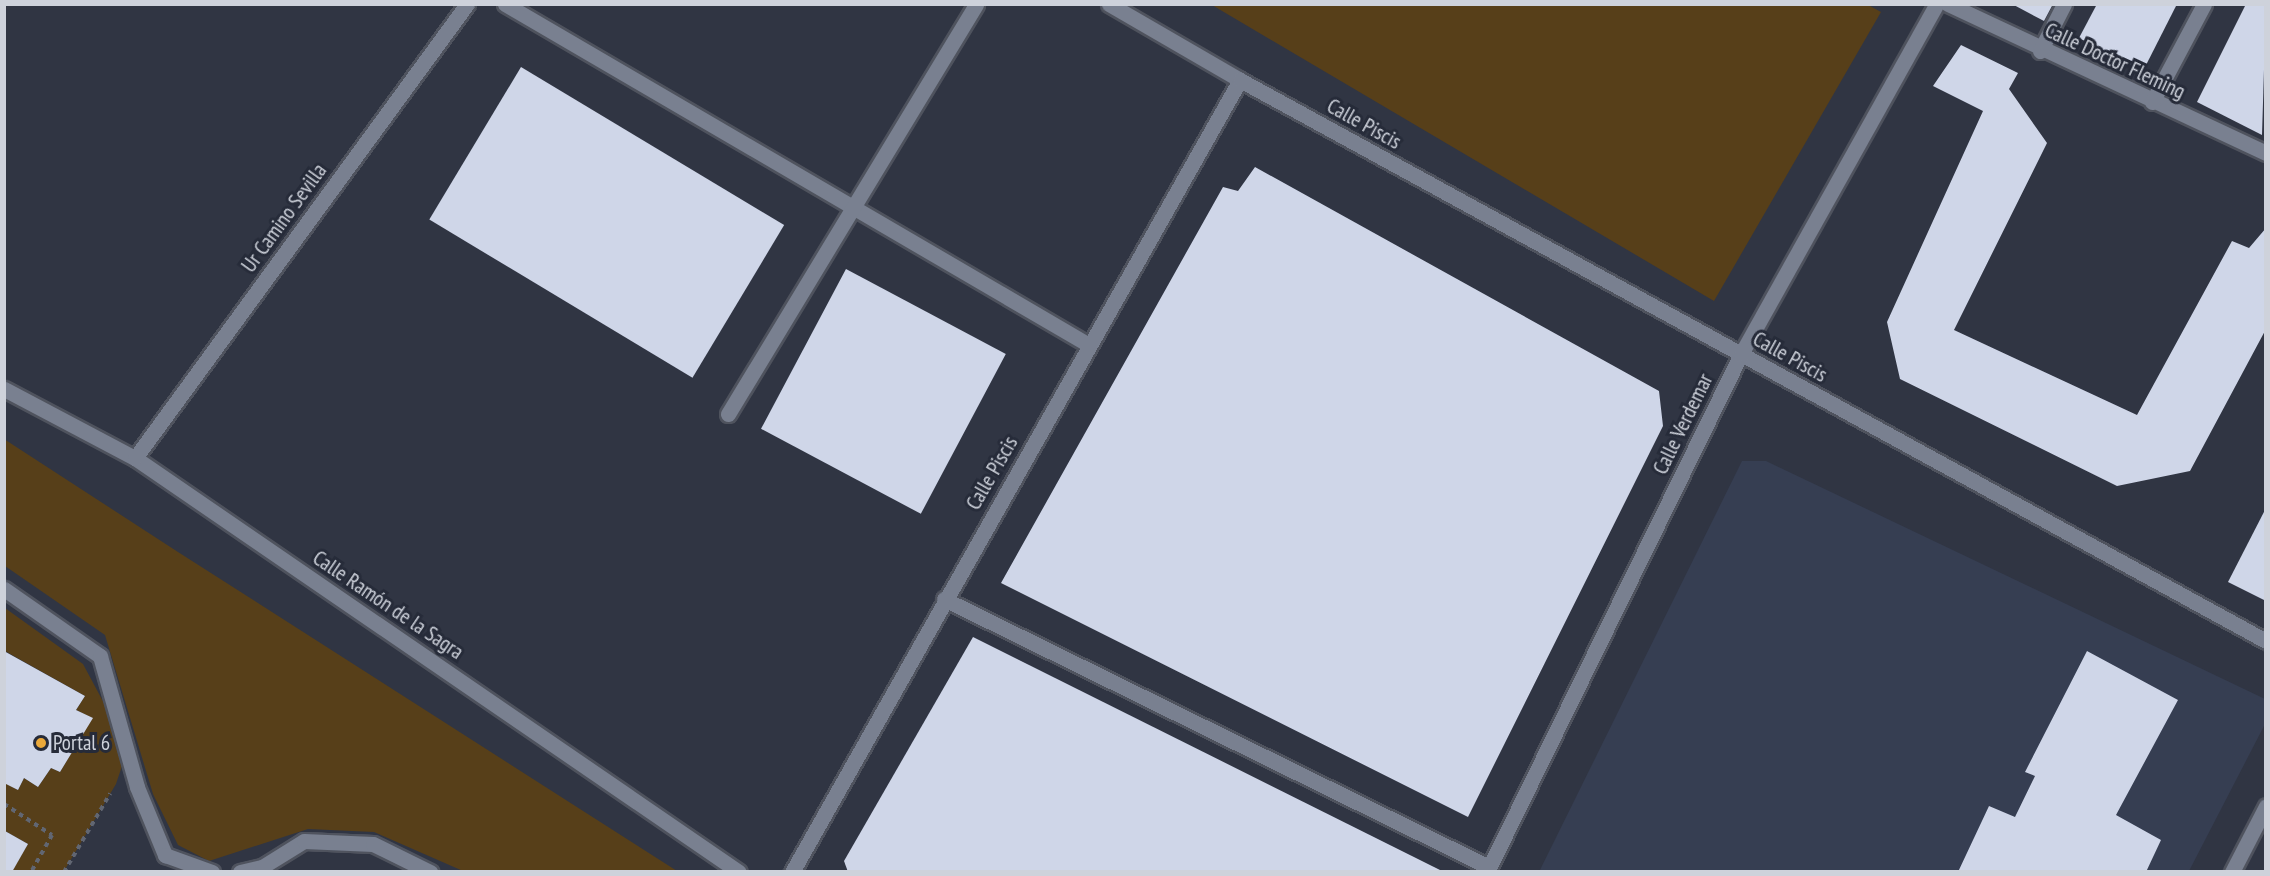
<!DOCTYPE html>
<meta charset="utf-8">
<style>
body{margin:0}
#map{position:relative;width:2270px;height:876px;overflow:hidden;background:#303543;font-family:"PT Sans Narrow",sans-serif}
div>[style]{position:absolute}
.built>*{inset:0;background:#363e52}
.green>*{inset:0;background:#573f19}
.building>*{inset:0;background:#cfd6e8;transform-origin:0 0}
.path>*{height:4px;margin-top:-2px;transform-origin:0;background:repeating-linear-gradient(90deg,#616672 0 4.5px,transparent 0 9px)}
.roads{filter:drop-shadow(2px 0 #4f535e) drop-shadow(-2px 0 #4f535e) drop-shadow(0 2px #4f535e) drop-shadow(0 -2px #4f535e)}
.street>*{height:15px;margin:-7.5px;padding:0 7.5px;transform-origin:7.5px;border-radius:7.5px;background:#798090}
.dots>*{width:16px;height:16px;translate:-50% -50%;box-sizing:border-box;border:3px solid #262b39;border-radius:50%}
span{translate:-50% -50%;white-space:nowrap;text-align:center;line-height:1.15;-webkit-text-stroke:6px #262b39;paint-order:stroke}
.street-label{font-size:21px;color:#ced2db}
.poi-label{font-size:21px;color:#ced2db}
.left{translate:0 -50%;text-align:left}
.frame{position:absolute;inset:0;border:6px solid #ced2db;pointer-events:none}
</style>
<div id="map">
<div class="built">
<div style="clip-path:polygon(1742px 461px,1766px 461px,2265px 699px,2265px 724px,2189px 871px,1539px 872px)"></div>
</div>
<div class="green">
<div style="clip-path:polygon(1868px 5px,1881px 12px,1714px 301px,1212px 5px)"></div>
<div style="clip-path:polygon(4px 439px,178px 552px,677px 871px,463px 871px,374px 832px,308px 829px,209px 861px,178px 845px,153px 794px,105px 635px,5px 566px)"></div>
<div style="clip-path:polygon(5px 608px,83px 664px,128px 748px,116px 784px,64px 871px,12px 871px,28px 844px,5px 831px,5px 783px,18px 790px,24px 778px,38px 787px,51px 768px,60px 772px,92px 718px,76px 710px,85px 696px,5px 651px)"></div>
</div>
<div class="building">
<div style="clip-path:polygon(2012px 4px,2053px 4px,2044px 21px)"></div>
<div style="clip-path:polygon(2097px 4px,2177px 4px,2143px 71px,2079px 38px)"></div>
<div style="clip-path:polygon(2246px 4px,2266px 4px,2262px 135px,2197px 102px)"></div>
<div style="clip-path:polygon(1961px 45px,2018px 73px,2009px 89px,2047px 143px,1954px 330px,2137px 415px,2232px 241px,2249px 248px,2266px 228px,2266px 329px,2190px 471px,2117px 486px,1900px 379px,1887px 322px,1983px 111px,1933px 86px)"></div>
<div style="left:521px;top:67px;width:307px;height:178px;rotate:31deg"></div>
<div style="clip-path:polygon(1255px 167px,1659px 391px,1663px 426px,1468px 817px,1001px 583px,1223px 187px,1238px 191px)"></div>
<div style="left:846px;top:269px;width:181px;height:181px;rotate:28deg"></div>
<div style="clip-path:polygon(2266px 508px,2266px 601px,2228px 582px)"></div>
<div style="clip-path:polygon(973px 637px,1444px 872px,848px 872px,844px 861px)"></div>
<div style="clip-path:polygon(4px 651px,85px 696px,76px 710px,93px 718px,60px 772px,51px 768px,38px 787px,24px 778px,18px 790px,4px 783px)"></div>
<div style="clip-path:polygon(2087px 651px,2178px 700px,2116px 815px,2161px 840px,2146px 872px,1958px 872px,1989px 806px,2015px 817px,2035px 776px,2025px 772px)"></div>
<div style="clip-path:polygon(5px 831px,28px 844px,12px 872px,5px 872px)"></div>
</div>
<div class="path">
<div style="left:4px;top:804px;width:57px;rotate:32.9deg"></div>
<div style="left:52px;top:835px;width:43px;rotate:119.6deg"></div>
<div style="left:64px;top:872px;width:91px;rotate:-59.5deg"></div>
</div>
<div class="roads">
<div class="street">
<div style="left:505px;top:4px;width:676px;rotate:30.28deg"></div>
<div style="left:1109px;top:4px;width:151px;rotate:30.1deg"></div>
<div style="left:1948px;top:4px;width:351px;rotate:25.1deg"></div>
<div style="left:2040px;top:51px;width:53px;rotate:-62.9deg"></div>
<div style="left:2152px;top:102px;width:111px;rotate:-62deg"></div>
<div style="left:4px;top:389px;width:148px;rotate:27.8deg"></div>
<div style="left:135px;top:458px;width:732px;rotate:34.43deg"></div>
<div style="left:728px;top:414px;width:479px;rotate:-58.8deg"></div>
<div style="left:135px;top:458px;width:562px;rotate:-53.82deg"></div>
<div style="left:4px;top:589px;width:117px;rotate:34.9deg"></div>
<div style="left:100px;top:656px;width:136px;rotate:74.2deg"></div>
<div style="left:137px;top:787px;width:74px;rotate:67.6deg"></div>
<div style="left:165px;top:855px;width:50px;rotate:19.9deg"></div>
<div style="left:944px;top:599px;width:607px;rotate:26.19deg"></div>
<div style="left:240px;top:872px;width:23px;rotate:-13deg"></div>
<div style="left:262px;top:867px;width:49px;rotate:-31.8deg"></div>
<div style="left:304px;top:841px;width:69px;rotate:2.5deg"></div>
<div style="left:373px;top:844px;width:64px;rotate:26.2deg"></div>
<div style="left:792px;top:872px;width:910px;rotate:-60.51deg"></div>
<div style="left:1240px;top:80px;width:1169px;rotate:28.67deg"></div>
<div style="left:1487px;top:872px;width:577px;rotate:-63.88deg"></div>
<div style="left:1741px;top:354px;width:401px;rotate:-60.8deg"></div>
<div style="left:2232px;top:872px;width:74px;rotate:-62.7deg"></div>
</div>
</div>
<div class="dots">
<div style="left:41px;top:743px;background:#eba93a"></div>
</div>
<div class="street-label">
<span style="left:2115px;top:61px;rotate:25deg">Calle Doctor Fleming</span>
<span style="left:1364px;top:124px;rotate:29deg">Calle Piscis</span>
<span style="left:284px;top:218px;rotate:-54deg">Ur Camino Sevilla</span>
<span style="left:1790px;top:357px;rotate:29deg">Calle Piscis</span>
<span style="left:1683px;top:424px;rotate:-64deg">Calle Verdemar</span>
<span style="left:992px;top:473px;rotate:-60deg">Calle Piscis</span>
<span style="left:388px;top:605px;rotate:34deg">Calle Ramón de la Sagra</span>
</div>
<div class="poi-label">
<span class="left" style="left:53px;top:743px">Portal 6</span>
</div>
<div class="frame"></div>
</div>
